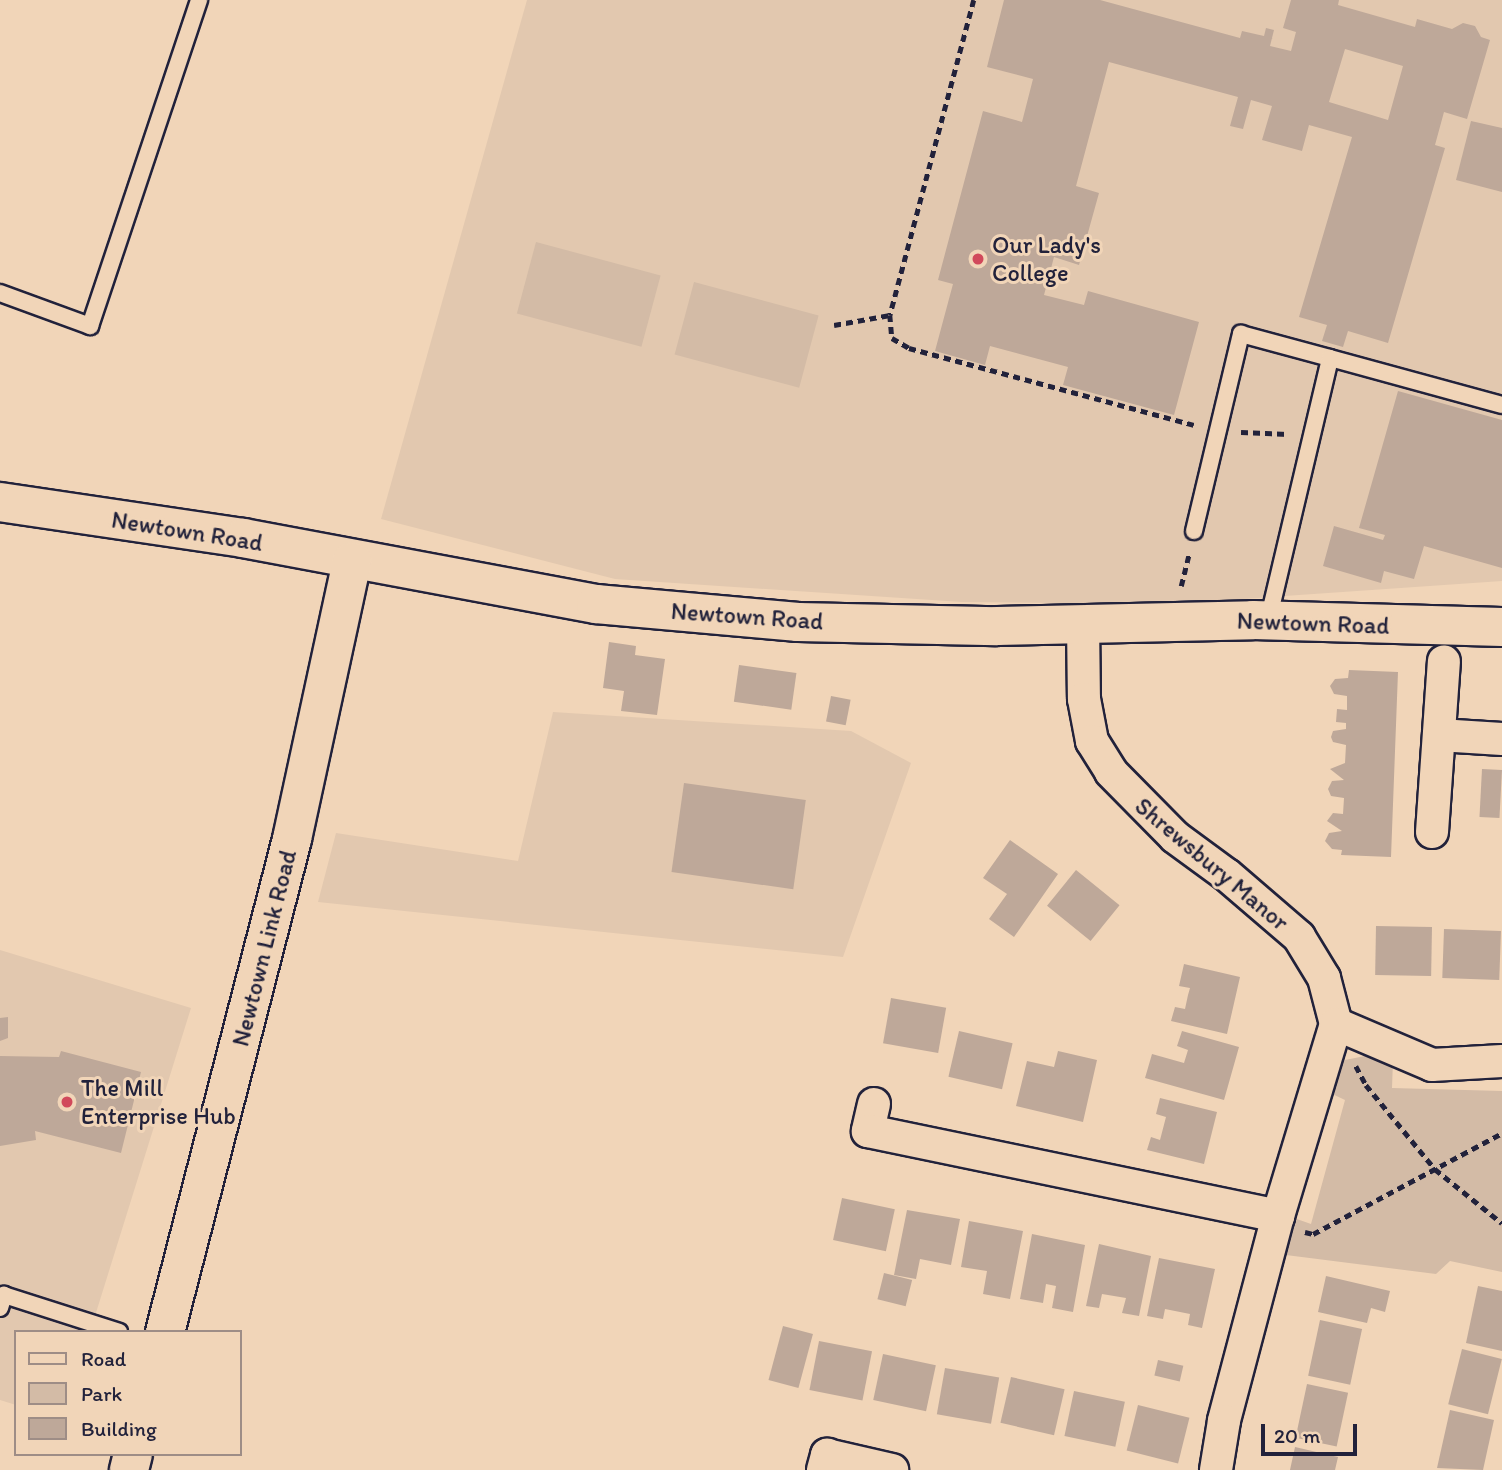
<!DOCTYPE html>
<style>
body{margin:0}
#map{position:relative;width:1502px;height:1470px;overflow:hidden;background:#f1d5b8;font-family:Itim,sans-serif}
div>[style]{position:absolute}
.built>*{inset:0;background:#e2c8af}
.green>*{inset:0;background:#d3bba6;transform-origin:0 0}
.building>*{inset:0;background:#bea899;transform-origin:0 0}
.path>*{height:4.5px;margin-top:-2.25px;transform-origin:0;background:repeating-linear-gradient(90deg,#22223b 0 7px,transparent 0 12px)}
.roads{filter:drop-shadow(2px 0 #22223b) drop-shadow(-2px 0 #22223b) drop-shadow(0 2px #22223b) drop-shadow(0 -2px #22223b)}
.lane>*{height:16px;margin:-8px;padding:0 8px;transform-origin:8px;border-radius:8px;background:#f1d5b8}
.street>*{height:32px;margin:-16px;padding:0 16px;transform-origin:16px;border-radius:16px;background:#f1d5b8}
.secondary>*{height:38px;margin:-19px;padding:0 19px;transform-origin:19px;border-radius:19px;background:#f1d5b8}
.dots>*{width:19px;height:19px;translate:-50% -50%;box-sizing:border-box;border:4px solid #f1d5b8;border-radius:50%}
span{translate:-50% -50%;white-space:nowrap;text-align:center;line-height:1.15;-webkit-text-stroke:6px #f1d5b8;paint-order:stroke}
.poi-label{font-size:24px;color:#22223b}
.left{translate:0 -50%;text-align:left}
.street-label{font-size:24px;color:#22223b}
.legend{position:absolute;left:14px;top:1330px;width:228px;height:126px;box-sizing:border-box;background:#f1d5b8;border:2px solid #9e8d86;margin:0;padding:9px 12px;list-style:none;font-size:21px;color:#22223b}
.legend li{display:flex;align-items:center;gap:14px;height:35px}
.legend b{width:35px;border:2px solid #9e8d86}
.scale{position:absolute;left:1261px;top:1424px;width:96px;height:32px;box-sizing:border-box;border:4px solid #22223b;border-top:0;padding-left:9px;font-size:21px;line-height:24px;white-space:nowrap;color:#22223b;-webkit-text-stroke:5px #f1d5b8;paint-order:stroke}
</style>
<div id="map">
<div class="built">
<div style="clip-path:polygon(527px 0,1502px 0,1502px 581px,1170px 604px,962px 602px,615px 579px,381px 519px)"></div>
<div style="clip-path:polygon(553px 712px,851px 731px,911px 763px,843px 957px,318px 902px,336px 833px,518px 861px)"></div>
<div style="clip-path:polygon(0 950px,191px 1008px,90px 1332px,16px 1332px,16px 1405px,0 1400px)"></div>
</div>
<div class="green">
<div style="left:536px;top:242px;width:129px;height:74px;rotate:15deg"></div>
<div style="left:694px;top:282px;width:129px;height:75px;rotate:15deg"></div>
<div style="clip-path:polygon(1365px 1056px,1393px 1060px,1392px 1088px,1502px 1091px,1502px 1272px,1450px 1261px,1436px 1274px,1278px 1254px,1291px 1217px,1311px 1224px,1345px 1100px,1326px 1091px,1333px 1074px,1345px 1060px)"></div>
</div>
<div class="building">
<div style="clip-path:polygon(evenodd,1004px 0,1100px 0,1240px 38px,1242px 31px,1264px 36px,1266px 28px,1274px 30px,1270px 46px,1291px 51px,1296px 32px,1283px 28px,1291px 0,1339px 0,1338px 5px,1415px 27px,1417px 19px,1452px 29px,1463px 23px,1475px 26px,1481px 37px,1490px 40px,1467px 119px,1444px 112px,1435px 145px,1445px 148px,1388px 343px,1348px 331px,1343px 347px,1322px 341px,1327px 325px,1299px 317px,1352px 137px,1309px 125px,1302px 151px,1262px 140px,1272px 106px,1251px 100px,1243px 129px,1230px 126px,1238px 97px,1109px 62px,1076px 186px,1099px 193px,1079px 265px,1054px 257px,1044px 295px,1084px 305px,1088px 291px,1199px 322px,1174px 415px,1063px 385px,1068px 367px,990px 346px,985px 365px,935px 351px,953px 284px,938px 280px,983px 111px,1022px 122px,1033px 79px,987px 67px,1004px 0,1345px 49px,1403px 66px,1388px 120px,1329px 102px,1345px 49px)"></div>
<div style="clip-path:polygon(1471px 121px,1502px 128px,1502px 192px,1456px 180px)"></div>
<div style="clip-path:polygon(1398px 391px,1502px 420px,1502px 568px,1424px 546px,1414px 579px,1384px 571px,1381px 583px,1323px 566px,1334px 526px,1383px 540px,1385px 535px,1359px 528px)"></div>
<div style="clip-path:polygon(609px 642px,636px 646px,635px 655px,665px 659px,657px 715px,621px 711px,624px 691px,603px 688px)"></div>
<div style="left:739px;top:665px;width:58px;height:37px;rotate:8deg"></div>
<div style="clip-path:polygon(1349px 670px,1398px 672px,1391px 857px,1341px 855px,1342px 850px,1332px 849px,1325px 841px,1329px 833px,1342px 831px,1327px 821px,1333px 813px,1343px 814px,1344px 798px,1331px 796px,1328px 789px,1332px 781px,1344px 780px,1330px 769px,1345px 763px,1346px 745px,1333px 742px,1331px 737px,1333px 731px,1346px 729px,1346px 723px,1336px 722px,1337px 709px,1347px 710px,1347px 696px,1334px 694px,1330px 686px,1335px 679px,1348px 678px)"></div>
<div style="left:831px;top:696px;width:20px;height:26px;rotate:11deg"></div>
<div style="left:1482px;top:769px;width:20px;height:48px;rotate:3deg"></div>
<div style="left:684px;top:783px;width:123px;height:90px;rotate:8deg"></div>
<div style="clip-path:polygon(1010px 840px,1058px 874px,1014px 937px,989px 919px,1007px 894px,983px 878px)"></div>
<div style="left:1076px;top:870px;width:56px;height:46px;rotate:39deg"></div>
<div style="left:1376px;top:926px;width:56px;height:49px;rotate:1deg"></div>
<div style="left:1444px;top:929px;width:57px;height:49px;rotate:2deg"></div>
<div style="clip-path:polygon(1184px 964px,1240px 977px,1227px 1034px,1171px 1021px,1175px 1007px,1185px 1009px,1188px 995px,1190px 988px,1179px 986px)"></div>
<div style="left:891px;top:998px;width:56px;height:46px;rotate:10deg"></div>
<div style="clip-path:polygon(8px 1017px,8px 1038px,0 1041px,0 1018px)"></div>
<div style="left:959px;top:1031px;width:55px;height:47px;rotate:13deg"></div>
<div style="clip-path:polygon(1182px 1031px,1239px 1047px,1224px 1100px,1145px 1078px,1152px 1054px,1184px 1063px,1188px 1050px,1177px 1046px)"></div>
<div style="clip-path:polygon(61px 1051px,141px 1072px,121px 1153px,35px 1131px,36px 1140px,0 1146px,0 1056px,59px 1057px)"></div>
<div style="clip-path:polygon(1058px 1051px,1097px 1060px,1083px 1122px,1016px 1106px,1027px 1061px,1054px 1067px)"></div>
<div style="clip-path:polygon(1160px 1098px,1217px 1112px,1204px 1164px,1147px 1150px,1151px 1137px,1160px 1140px,1166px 1117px,1156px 1114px)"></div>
<div style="left:842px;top:1198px;width:54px;height:43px;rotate:12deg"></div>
<div style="clip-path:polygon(907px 1210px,960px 1219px,951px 1265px,920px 1259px,916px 1279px,894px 1275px)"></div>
<div style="clip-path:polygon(969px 1221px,1023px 1231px,1010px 1299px,983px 1294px,987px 1271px,961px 1267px)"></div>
<div style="clip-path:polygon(1032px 1234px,1085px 1245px,1073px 1312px,1052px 1308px,1056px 1286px,1046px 1284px,1043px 1303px,1020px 1299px)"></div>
<div style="clip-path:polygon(1099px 1244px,1151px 1256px,1139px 1316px,1122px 1313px,1126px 1298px,1102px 1294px,1099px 1308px,1086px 1306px)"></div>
<div style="clip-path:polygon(1159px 1258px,1215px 1269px,1202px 1328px,1188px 1325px,1190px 1314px,1165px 1309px,1163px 1319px,1147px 1316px)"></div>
<div style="left:884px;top:1273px;width:29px;height:27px;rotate:14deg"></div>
<div style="clip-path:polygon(1326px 1276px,1390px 1291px,1385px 1312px,1371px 1308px,1367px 1323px,1318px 1312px)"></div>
<div style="clip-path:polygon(1478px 1286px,1502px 1291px,1502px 1351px,1466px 1343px)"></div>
<div style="left:1320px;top:1320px;width:43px;height:57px;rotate:12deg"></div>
<div style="left:783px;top:1326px;width:31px;height:56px;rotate:15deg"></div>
<div style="left:819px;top:1341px;width:54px;height:50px;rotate:11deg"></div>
<div style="left:1462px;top:1349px;width:41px;height:57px;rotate:14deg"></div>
<div style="left:883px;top:1354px;width:54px;height:47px;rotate:12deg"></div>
<div style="left:1158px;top:1360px;width:26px;height:16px;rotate:13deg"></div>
<div style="left:945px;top:1368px;width:55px;height:47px;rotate:10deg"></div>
<div style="left:1011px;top:1377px;width:55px;height:47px;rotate:13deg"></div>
<div style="left:1307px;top:1384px;width:42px;height:55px;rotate:12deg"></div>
<div style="left:1074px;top:1391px;width:52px;height:46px;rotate:12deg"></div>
<div style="left:1138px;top:1405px;width:53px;height:47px;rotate:14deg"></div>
<div style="clip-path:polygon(1450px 1410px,1494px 1420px,1483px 1470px,1437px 1468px)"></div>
<div style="clip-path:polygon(1295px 1447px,1338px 1457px,1335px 1470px,1290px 1470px)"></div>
</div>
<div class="path">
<div style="left:974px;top:0;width:326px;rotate:104.9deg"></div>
<div style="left:890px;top:315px;width:23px;rotate:85deg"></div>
<div style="left:892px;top:338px;width:20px;rotate:30deg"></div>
<div style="left:909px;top:348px;width:295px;rotate:15.1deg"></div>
<div style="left:834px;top:325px;width:57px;rotate:-10.1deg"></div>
<div style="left:1241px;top:432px;width:47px;rotate:2.4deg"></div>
<div style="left:1181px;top:586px;width:33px;rotate:-76deg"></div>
<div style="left:1356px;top:1066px;width:21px;rotate:62deg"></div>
<div style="left:1366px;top:1085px;width:109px;rotate:50.6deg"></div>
<div style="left:1435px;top:1169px;width:86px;rotate:38.9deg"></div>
<div style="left:1305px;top:1232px;width:8px;rotate:14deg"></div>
<div style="left:1313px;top:1234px;width:214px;rotate:-28.1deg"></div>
</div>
<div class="roads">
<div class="lane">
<div style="left:0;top:293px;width:96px;rotate:20.1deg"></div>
<div style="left:90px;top:326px;width:344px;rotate:-71.5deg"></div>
<div style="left:1194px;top:531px;width:203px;rotate:-76.6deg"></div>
<div style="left:1241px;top:334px;width:92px;rotate:15.1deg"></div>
<div style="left:1268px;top:621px;width:270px;rotate:-76.7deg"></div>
<div style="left:1330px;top:358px;width:178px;rotate:15.3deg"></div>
<div style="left:0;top:1308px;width:14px;rotate:-73deg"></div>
<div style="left:4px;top:1295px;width:121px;rotate:17.8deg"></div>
</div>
<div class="street">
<div style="left:1083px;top:622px;width:77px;rotate:89.3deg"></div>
<div style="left:1084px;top:699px;width:43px;rotate:79.2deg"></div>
<div style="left:1092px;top:741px;width:36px;rotate:58deg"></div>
<div style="left:1111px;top:772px;width:91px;rotate:45.4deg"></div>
<div style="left:1175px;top:837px;width:64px;rotate:36.2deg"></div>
<div style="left:1227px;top:875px;width:95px;rotate:40.7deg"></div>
<div style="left:1299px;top:937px;width:48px;rotate:58.6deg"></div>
<div style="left:1324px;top:978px;width:48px;rotate:75.4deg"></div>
<div style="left:1336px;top:1024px;width:201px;rotate:106.8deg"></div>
<div style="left:1278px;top:1216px;width:212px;rotate:104.8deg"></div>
<div style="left:1224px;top:1421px;width:50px;rotate:99.3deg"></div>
<div style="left:1439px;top:735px;width:63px;rotate:3.6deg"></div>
<div style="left:1432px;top:832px;width:171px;rotate:-86deg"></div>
<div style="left:1336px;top:1024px;width:104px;rotate:23.1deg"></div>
<div style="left:1432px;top:1065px;width:70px;rotate:-3.3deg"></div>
<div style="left:874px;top:1104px;width:28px;rotate:103deg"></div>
<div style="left:868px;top:1131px;width:419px;rotate:11.7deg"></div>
<div style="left:823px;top:1470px;width:16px;rotate:-75deg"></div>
<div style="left:827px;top:1455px;width:67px;rotate:13deg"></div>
</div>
<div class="secondary">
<div style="left:0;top:502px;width:246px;rotate:8.4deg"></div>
<div style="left:243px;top:538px;width:359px;rotate:10.6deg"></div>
<div style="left:596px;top:604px;width:203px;rotate:5.1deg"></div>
<div style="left:798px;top:622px;width:199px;rotate:1.2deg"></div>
<div style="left:997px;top:626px;width:256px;rotate:-1.3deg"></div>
<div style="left:1253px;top:620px;width:249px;rotate:1.6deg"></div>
<div style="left:165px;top:1332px;width:509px;rotate:-75.55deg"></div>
<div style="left:292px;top:839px;width:284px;rotate:-77.8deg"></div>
<div style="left:129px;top:1470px;width:16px;rotate:-76deg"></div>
</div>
</div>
<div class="dots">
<div style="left:978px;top:259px;background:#d1495b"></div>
<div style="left:67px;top:1102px;background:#d1495b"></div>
</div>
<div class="poi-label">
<span class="left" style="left:992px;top:259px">Our Lady's<br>College</span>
<span class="left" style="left:81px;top:1102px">The Mill<br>Enterprise Hub</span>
</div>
<div class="street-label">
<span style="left:187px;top:531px;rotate:9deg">Newtown Road</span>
<span style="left:747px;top:616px;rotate:4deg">Newtown Road</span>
<span style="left:1313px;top:623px;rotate:2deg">Newtown Road</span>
<span style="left:1212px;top:864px;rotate:40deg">Shrewsbury Manor</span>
<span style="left:264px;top:948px;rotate:-76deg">Newtown Link Road</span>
</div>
<ul class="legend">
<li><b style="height:9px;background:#f1d5b8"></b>Road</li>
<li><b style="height:19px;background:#d3bba6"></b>Park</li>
<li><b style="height:19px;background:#bea899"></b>Building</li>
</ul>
<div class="scale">20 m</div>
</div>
